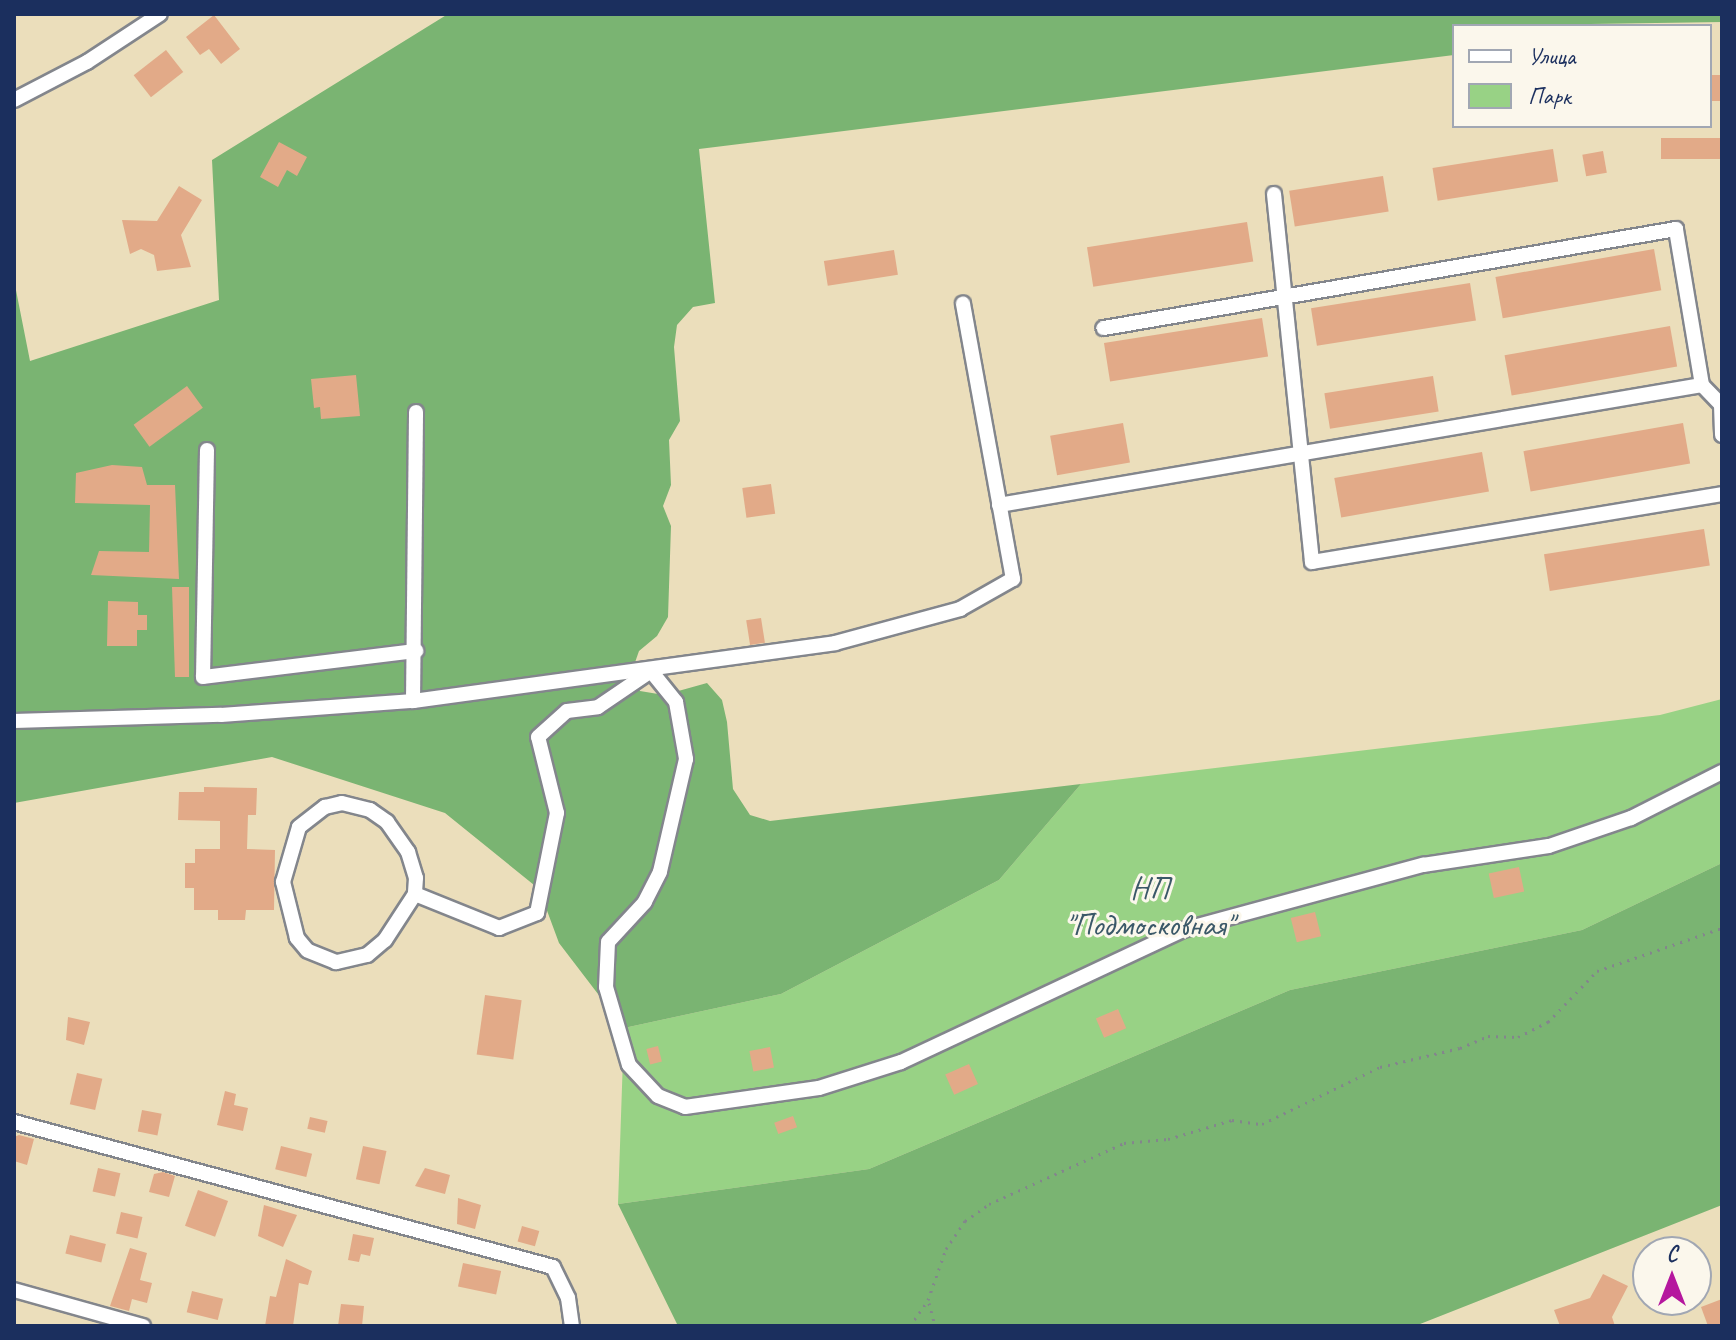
<!DOCTYPE html>
<meta charset="utf-8">
<style>
body{margin:0}
#map{position:relative;width:1736px;height:1340px;overflow:hidden;background:#ebdebb;font-family:Caveat,sans-serif}
div>[style]{position:absolute}
.green>*{inset:0;background:#98d285}
.forest>*{inset:0;background:#7ab472}
.building>*{inset:0;background:#e2aa88;transform-origin:0 0}
.path>*{height:3px;margin-top:-1.5px;transform-origin:0;background:repeating-linear-gradient(90deg,#83868c 0 2px,transparent 0 8px)}
.roads{filter:drop-shadow(2px 0 #83868c) drop-shadow(-2px 0 #83868c) drop-shadow(0 2px #83868c) drop-shadow(0 -2px #83868c)}
.minor>*{height:14px;margin:-7px;padding:0 7px;transform-origin:7px;border-radius:7px;background:#fff}
span{translate:-50% -50%;white-space:nowrap;text-align:center;line-height:1.15;-webkit-text-stroke:6px #fbf7ec;paint-order:stroke}
.park-label{font-size:32px;color:#3a5868}
.frame{position:absolute;inset:0;border:16px solid #1b2f5e;pointer-events:none}
.legend{position:absolute;left:1452px;top:24px;width:260px;height:104px;box-sizing:border-box;background:#fbf7ec;border:2px solid #a1a7b3;margin:0;padding:10px 14px;list-style:none;font-size:24px;color:#1b2f5e}
.legend li{display:flex;align-items:center;gap:16px;height:40px}
.legend b{width:40px;border:2px solid #a1a7b3}
.north{position:absolute;left:1632px;top:1236px;width:80px;height:80px;box-sizing:border-box;background:#fbf7ec;border:2px solid #a1a7b3;border-radius:50%;rotate:0deg;font-size:22px;font-weight:700;line-height:32px;text-align:center;color:#1b2f5e}
.north::after{content:'';display:block;margin:auto;width:28px;height:36px;background:#b5179e;clip-path:polygon(50% 0,100% 100%,50% 72%,0 100%)}
</style>
<div id="map">
<div class="green">
<div style="clip-path:polygon(1722px 699px,1722px 863px,1582px 930px,1290px 990px,869px 1169px,618px 1204px,624px 1028px,781px 994px,999px 880px,1081px 784px,1660px 715px)"></div>
</div>
<div class="forest">
<div style="clip-path:polygon(448px 14px,1722px 14px,1722px 22px,1454px 26px,1454px 55px,699px 149px,715px 303px,693px 307px,677px 325px,674px 347px,680px 421px,669px 440px,671px 485px,663px 506px,671px 526px,668px 617px,657px 636px,639px 651px,632px 671px,640px 691px,664px 695px,707px 683px,722px 700px,727px 722px,733px 789px,750px 815px,770px 821px,1081px 784px,999px 880px,781px 994px,624px 1028px,559px 943px,539px 889px,445px 813px,272px 757px,14px 803px,14px 280px,30px 361px,219px 300px,212px 160px)"></div>
<div style="clip-path:polygon(1722px 863px,1722px 1205px,1415px 1326px,678px 1326px,618px 1204px,869px 1169px,1290px 990px,1582px 930px)"></div>
</div>
<div class="building">
<div style="clip-path:polygon(214px 15px,240px 49px,221px 64px,209px 49px,200px 55px,186px 37px)"></div>
<div style="left:166px;top:50px;width:28px;height:41px;rotate:52deg"></div>
<div style="left:1722px;top:75px;width:26px;height:12px;rotate:90deg"></div>
<div style="left:1722px;top:138px;width:21px;height:61px;rotate:90deg"></div>
<div style="clip-path:polygon(279px 142px,307px 157px,297px 176px,287px 170px,278px 187px,260px 177px)"></div>
<div style="left:1553px;top:149px;width:33px;height:122px;rotate:81deg"></div>
<div style="left:1603px;top:151px;width:22px;height:21px;rotate:80deg"></div>
<div style="left:1383px;top:176px;width:36px;height:95px;rotate:81deg"></div>
<div style="clip-path:polygon(179px 186px,202px 200px,181px 235px,191px 267px,157px 271px,154px 255px,141px 249px,130px 254px,122px 220px,157px 221px)"></div>
<div style="left:1247px;top:222px;width:40px;height:162px;rotate:81deg"></div>
<div style="left:1654px;top:249px;width:42px;height:161px;rotate:80deg"></div>
<div style="left:894px;top:250px;width:25px;height:71px;rotate:81deg"></div>
<div style="left:1470px;top:283px;width:38px;height:161px;rotate:81deg"></div>
<div style="left:1262px;top:318px;width:39px;height:160px;rotate:81deg"></div>
<div style="left:1670px;top:326px;width:41px;height:168px;rotate:80deg"></div>
<div style="clip-path:polygon(356px 375px,360px 416px,321px 419px,320px 407px,314px 408px,311px 379px)"></div>
<div style="left:1433px;top:376px;width:36px;height:110px;rotate:81deg"></div>
<div style="left:187px;top:386px;width:27px;height:66px;rotate:54deg"></div>
<div style="left:1123px;top:423px;width:40px;height:74px;rotate:80deg"></div>
<div style="left:1683px;top:423px;width:41px;height:162px;rotate:80deg"></div>
<div style="left:1482px;top:452px;width:40px;height:150px;rotate:80deg"></div>
<div style="clip-path:polygon(112px 465px,142px 467px,147px 485px,175px 485px,179px 579px,91px 575px,99px 551px,149px 552px,150px 505px,75px 503px,76px 473px)"></div>
<div style="left:771px;top:484px;width:30px;height:29px;rotate:82deg"></div>
<div style="left:1704px;top:529px;width:37px;height:162px;rotate:81deg"></div>
<div style="clip-path:polygon(172px 587px,189px 587px,189px 677px,175px 677px)"></div>
<div style="clip-path:polygon(108px 601px,138px 602px,138px 615px,147px 615px,147px 630px,137px 630px,137px 646px,107px 646px)"></div>
<div style="left:761px;top:618px;width:25px;height:15px;rotate:81deg"></div>
<div style="clip-path:polygon(204px 787px,257px 788px,256px 815px,248px 815px,247px 849px,275px 850px,274px 910px,246px 910px,245px 920px,218px 920px,218px 910px,194px 910px,194px 888px,185px 888px,185px 863px,195px 863px,195px 849px,220px 849px,220px 821px,178px 820px,179px 792px,204px 792px)"></div>
<div style="left:1519px;top:867px;width:25px;height:31px;rotate:78deg"></div>
<div style="left:1315px;top:912px;width:25px;height:25px;rotate:76deg"></div>
<div style="left:485px;top:995px;width:37px;height:60px;rotate:8deg"></div>
<div style="left:1118px;top:1009px;width:21px;height:24px;rotate:67deg"></div>
<div style="clip-path:polygon(68px 1017px,90px 1022px,84px 1045px,66px 1040px)"></div>
<div style="left:658px;top:1046px;width:16px;height:12px;rotate:76deg"></div>
<div style="left:770px;top:1047px;width:21px;height:21px;rotate:79deg"></div>
<div style="left:969px;top:1064px;width:22px;height:26px;rotate:66deg"></div>
<div style="left:77px;top:1073px;width:26px;height:32px;rotate:13deg"></div>
<div style="clip-path:polygon(225px 1091px,236px 1094px,234px 1105px,248px 1108px,243px 1131px,217px 1125px)"></div>
<div style="left:142px;top:1110px;width:20px;height:22px;rotate:11deg"></div>
<div style="left:793px;top:1116px;width:12px;height:20px;rotate:70deg"></div>
<div style="left:310px;top:1117px;width:18px;height:12px;rotate:13deg"></div>
<div style="clip-path:polygon(19px 1135px,34px 1139px,27px 1165px,14px 1161px,14px 1137px)"></div>
<div style="left:281px;top:1146px;width:32px;height:24px;rotate:14deg"></div>
<div style="left:363px;top:1146px;width:24px;height:34px;rotate:12deg"></div>
<div style="left:98px;top:1168px;width:23px;height:24px;rotate:13deg"></div>
<div style="clip-path:polygon(425px 1168px,450px 1175px,445px 1194px,415px 1186px)"></div>
<div style="clip-path:polygon(163px 1172px,175px 1176px,169px 1197px,149px 1192px,154px 1174px)"></div>
<div style="left:198px;top:1190px;width:32px;height:38px;rotate:20deg"></div>
<div style="clip-path:polygon(458px 1198px,481px 1205px,475px 1229px,457px 1224px)"></div>
<div style="clip-path:polygon(264px 1205px,297px 1215px,283px 1247px,258px 1236px)"></div>
<div style="left:121px;top:1212px;width:22px;height:22px;rotate:13deg"></div>
<div style="left:522px;top:1226px;width:18px;height:16px;rotate:16deg"></div>
<div style="clip-path:polygon(353px 1234px,374px 1238px,370px 1256px,361px 1254px,359px 1262px,348px 1260px)"></div>
<div style="left:70px;top:1235px;width:37px;height:19px;rotate:14deg"></div>
<div style="clip-path:polygon(130px 1248px,147px 1253px,140px 1280px,152px 1283px,147px 1303px,132px 1299px,129px 1311px,110px 1306px)"></div>
<div style="clip-path:polygon(286px 1259px,312px 1271px,308px 1285px,299px 1283px,293px 1326px,265px 1326px,270px 1296px,276px 1297px)"></div>
<div style="left:463px;top:1263px;width:39px;height:24px;rotate:12deg"></div>
<div style="clip-path:polygon(1603px 1274px,1628px 1286px,1612px 1317px,1615px 1326px,1560px 1326px,1554px 1310px,1590px 1298px)"></div>
<div style="left:192px;top:1291px;width:32px;height:22px;rotate:14deg"></div>
<div style="clip-path:polygon(1722px 1299px,1722px 1326px,1708px 1326px,1701px 1307px)"></div>
<div style="clip-path:polygon(341px 1304px,364px 1306px,362px 1326px,338px 1326px)"></div>
</div>
<div class="path">
<div style="left:929px;top:1303px;width:24px;rotate:75deg"></div>
<div style="left:910px;top:1326px;width:32px;rotate:-55deg"></div>
<div style="left:928px;top:1300px;width:54px;rotate:-70.6deg"></div>
<div style="left:946px;top:1249px;width:34px;rotate:-56deg"></div>
<div style="left:965px;top:1221px;width:29px;rotate:-35deg"></div>
<div style="left:989px;top:1204px;width:148px;rotate:-24.3deg"></div>
<div style="left:1124px;top:1143px;width:44px;rotate:-5.2deg"></div>
<div style="left:1168px;top:1139px;width:67px;rotate:-16.5deg"></div>
<div style="left:1232px;top:1120px;width:30px;rotate:8deg"></div>
<div style="left:1262px;top:1124px;width:131px;rotate:-25.8deg"></div>
<div style="left:1380px;top:1067px;width:82px;rotate:-13.4deg"></div>
<div style="left:1460px;top:1048px;width:30px;rotate:-23deg"></div>
<div style="left:1488px;top:1036px;width:30px;rotate:2deg"></div>
<div style="left:1518px;top:1037px;width:34px;rotate:-27deg"></div>
<div style="left:1548px;top:1022px;width:71px;rotate:-46.1deg"></div>
<div style="left:1597px;top:971px;width:132px;rotate:-19deg"></div>
</div>
<div class="roads">
<div class="minor">
<div style="left:14px;top:100px;width:82px;rotate:-27.5deg"></div>
<div style="left:87px;top:62px;width:87px;rotate:-33.3deg"></div>
<div style="left:1274px;top:194px;width:370px;rotate:84.1deg"></div>
<div style="left:1312px;top:562px;width:416px;rotate:-9.4deg"></div>
<div style="left:1702px;top:385px;width:28px;rotate:46deg"></div>
<div style="left:1721px;top:405px;width:30px;rotate:88deg"></div>
<div style="left:207px;top:450px;width:227px;rotate:91deg"></div>
<div style="left:203px;top:677px;width:215px;rotate:-7deg"></div>
<div style="left:999px;top:505px;width:713px;rotate:-9.69deg"></div>
<div style="left:1702px;top:385px;width:158px;rotate:-99.5deg"></div>
<div style="left:1676px;top:229px;width:581px;rotate:170.18deg"></div>
<div style="left:413px;top:701px;width:289px;rotate:-89.4deg"></div>
<div style="left:14px;top:721px;width:207px;rotate:-1.7deg"></div>
<div style="left:221px;top:715px;width:193px;rotate:-4.2deg"></div>
<div style="left:413px;top:701px;width:426px;rotate:-7.8deg"></div>
<div style="left:835px;top:643px;width:130px;rotate:-15.2deg"></div>
<div style="left:960px;top:609px;width:61px;rotate:-29.5deg"></div>
<div style="left:1013px;top:579px;width:280px;rotate:-100.3deg"></div>
<div style="left:342px;top:803px;width:29px;rotate:14deg"></div>
<div style="left:370px;top:810px;width:21px;rotate:35deg"></div>
<div style="left:387px;top:822px;width:37px;rotate:55deg"></div>
<div style="left:408px;top:852px;width:27px;rotate:73deg"></div>
<div style="left:416px;top:878px;width:16px;rotate:94deg"></div>
<div style="left:415px;top:894px;width:55px;rotate:123.1deg"></div>
<div style="left:385px;top:940px;width:23px;rotate:140deg"></div>
<div style="left:367px;top:955px;width:32px;rotate:167deg"></div>
<div style="left:336px;top:962px;width:31px;rotate:-158deg"></div>
<div style="left:307px;top:950px;width:16px;rotate:-130deg"></div>
<div style="left:297px;top:938px;width:58px;rotate:-104deg"></div>
<div style="left:283px;top:882px;width:57px;rotate:-73.8deg"></div>
<div style="left:299px;top:827px;width:33px;rotate:-38deg"></div>
<div style="left:325px;top:807px;width:17px;rotate:-13deg"></div>
<div style="left:415px;top:894px;width:91px;rotate:22deg"></div>
<div style="left:499px;top:928px;width:41px;rotate:-21.5deg"></div>
<div style="left:537px;top:913px;width:102px;rotate:-78.7deg"></div>
<div style="left:557px;top:813px;width:78px;rotate:-104deg"></div>
<div style="left:538px;top:737px;width:39px;rotate:-42deg"></div>
<div style="left:567px;top:711px;width:31px;rotate:-7deg"></div>
<div style="left:598px;top:707px;width:64px;rotate:-34.2deg"></div>
<div style="left:651px;top:671px;width:40px;rotate:51deg"></div>
<div style="left:676px;top:702px;width:58px;rotate:80deg"></div>
<div style="left:686px;top:759px;width:116px;rotate:103deg"></div>
<div style="left:660px;top:872px;width:34px;rotate:117deg"></div>
<div style="left:645px;top:902px;width:54px;rotate:132.8deg"></div>
<div style="left:608px;top:942px;width:45px;rotate:92.5deg"></div>
<div style="left:606px;top:987px;width:81px;rotate:73.6deg"></div>
<div style="left:629px;top:1065px;width:42px;rotate:46.9deg"></div>
<div style="left:658px;top:1096px;width:29px;rotate:22deg"></div>
<div style="left:685px;top:1107px;width:135px;rotate:-8.1deg"></div>
<div style="left:819px;top:1088px;width:86px;rotate:-17.6deg"></div>
<div style="left:901px;top:1062px;width:311px;rotate:-25.1deg"></div>
<div style="left:1183px;top:930px;width:249px;rotate:-15.2deg"></div>
<div style="left:1423px;top:865px;width:127px;rotate:-8.6deg"></div>
<div style="left:1549px;top:846px;width:87px;rotate:-18.9deg"></div>
<div style="left:1631px;top:818px;width:102px;rotate:-26.8deg"></div>
<div style="left:14px;top:1122px;width:558px;rotate:15.06deg"></div>
<div style="left:553px;top:1267px;width:34px;rotate:64deg"></div>
<div style="left:568px;top:1298px;width:28px;rotate:82deg"></div>
<div style="left:14px;top:1290px;width:134px;rotate:15.6deg"></div>
</div>
</div>
<div class="park-label">
<span style="left:1149px;top:907px">НП<br>"Подмосковная"</span>
</div>
<div class="frame"></div>
<ul class="legend">
<li><b style="height:10px;background:#fff"></b>Улица</li>
<li><b style="height:22px;background:#98d285"></b>Парк</li>
</ul>
<div class="north">С</div>
</div>
